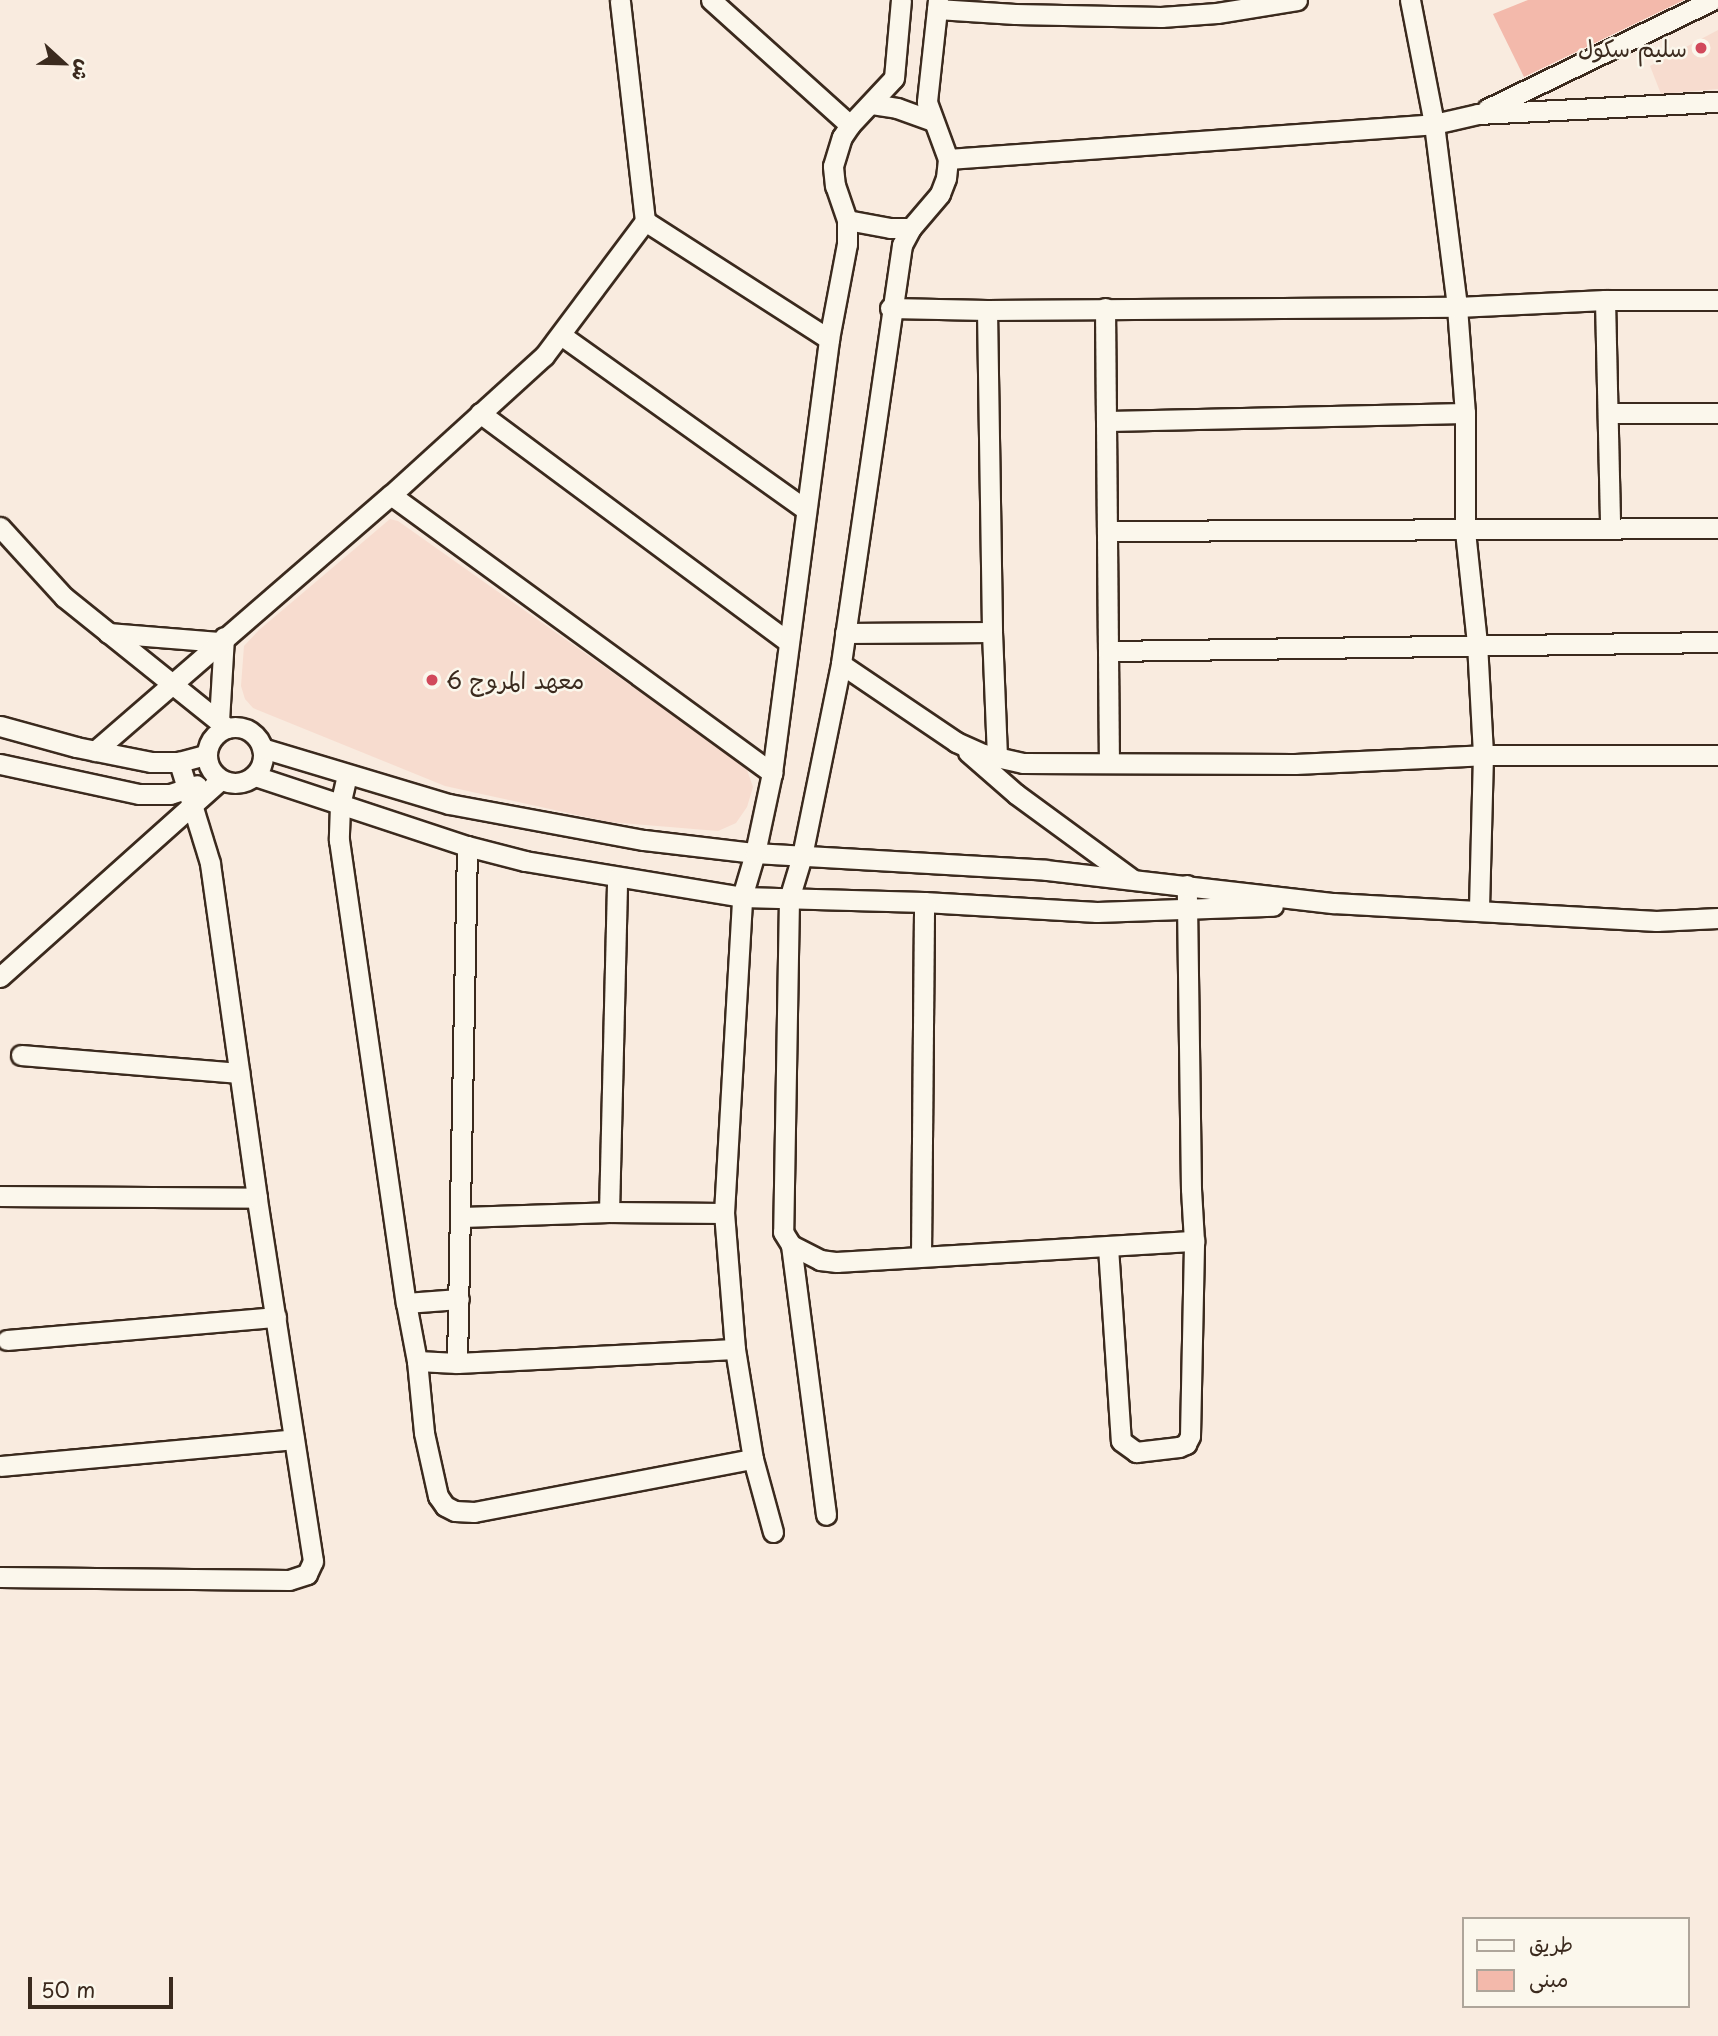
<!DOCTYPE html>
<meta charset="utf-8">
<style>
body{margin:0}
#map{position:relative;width:1718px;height:2036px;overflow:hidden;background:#f9ebdf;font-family:"Playpen Sans","Playpen Sans Arabic",sans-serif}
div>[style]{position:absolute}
.built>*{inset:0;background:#f7dccf}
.building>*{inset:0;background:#f3b9ab}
.roads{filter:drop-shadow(2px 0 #3b2a1e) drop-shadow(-2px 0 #3b2a1e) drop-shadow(0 2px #3b2a1e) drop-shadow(0 -2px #3b2a1e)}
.minor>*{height:19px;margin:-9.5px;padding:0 9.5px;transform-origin:9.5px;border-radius:9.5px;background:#fbf7ec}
.minor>.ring{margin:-9.5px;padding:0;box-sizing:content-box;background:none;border:19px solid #fbf7ec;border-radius:50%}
.dots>*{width:19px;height:19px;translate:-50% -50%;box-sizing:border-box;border:4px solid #fbf7ec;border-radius:50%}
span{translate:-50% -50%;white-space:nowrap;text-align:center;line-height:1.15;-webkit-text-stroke:5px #fbf7ec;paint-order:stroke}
.poi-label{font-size:23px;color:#3b2a1e}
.right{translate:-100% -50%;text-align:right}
.left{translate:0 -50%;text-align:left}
.legend{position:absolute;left:1462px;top:1917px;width:228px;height:91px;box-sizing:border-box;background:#fbf7ec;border:2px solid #aea59a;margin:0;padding:9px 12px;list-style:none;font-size:21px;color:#3b2a1e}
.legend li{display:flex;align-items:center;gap:14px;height:35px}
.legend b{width:35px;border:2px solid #aea59a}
.north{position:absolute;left:28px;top:28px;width:70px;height:70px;-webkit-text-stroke:5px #fbf7ec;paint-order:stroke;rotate:112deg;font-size:19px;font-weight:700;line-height:28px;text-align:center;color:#3b2a1e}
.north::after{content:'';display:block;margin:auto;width:24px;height:32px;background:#3b2a1e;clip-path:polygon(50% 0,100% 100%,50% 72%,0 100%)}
.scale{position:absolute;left:28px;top:1977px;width:145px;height:32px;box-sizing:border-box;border:4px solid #3b2a1e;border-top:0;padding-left:9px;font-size:21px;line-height:24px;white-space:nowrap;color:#3b2a1e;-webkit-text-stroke:5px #fbf7ec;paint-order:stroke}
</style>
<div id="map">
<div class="built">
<div style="clip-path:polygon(1718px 30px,1718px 89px,1661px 94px,1650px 66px)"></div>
<div style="clip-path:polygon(390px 519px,398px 521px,746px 767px,753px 787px,747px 807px,736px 823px,718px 831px,609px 822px,445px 786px,253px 708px,245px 699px,241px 686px,244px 646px,259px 630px)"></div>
</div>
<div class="building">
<div style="clip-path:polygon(1528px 0,1684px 0,1524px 77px,1493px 14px)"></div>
</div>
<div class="roads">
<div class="minor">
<div style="left:711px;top:0;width:187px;rotate:42deg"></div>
<div style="left:938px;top:0;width:103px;rotate:96.2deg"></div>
<div style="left:927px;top:102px;width:61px;rotate:69.8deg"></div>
<div style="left:948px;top:159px;width:19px;rotate:96deg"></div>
<div style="left:946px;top:178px;width:17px;rotate:111deg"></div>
<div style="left:940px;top:194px;width:45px;rotate:130.5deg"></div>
<div style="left:911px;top:228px;width:19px;rotate:118deg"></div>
<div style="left:902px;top:245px;width:423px;rotate:98.3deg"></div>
<div style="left:841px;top:664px;width:196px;rotate:101.5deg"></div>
<div style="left:802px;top:856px;width:45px;rotate:106.8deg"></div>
<div style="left:789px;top:899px;width:333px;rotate:91deg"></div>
<div style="left:783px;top:1232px;width:15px;rotate:58deg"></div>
<div style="left:791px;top:1245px;width:33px;rotate:27deg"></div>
<div style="left:820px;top:1260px;width:17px;rotate:7deg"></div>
<div style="left:837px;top:1262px;width:358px;rotate:-3.4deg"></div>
<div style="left:1194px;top:1241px;width:52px;rotate:-93.3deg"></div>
<div style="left:1191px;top:1189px;width:304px;rotate:-90.8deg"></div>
<div style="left:1410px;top:0;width:126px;rotate:79deg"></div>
<div style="left:1434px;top:124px;width:184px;rotate:82.8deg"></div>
<div style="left:1457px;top:307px;width:106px;rotate:85.7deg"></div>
<div style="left:1465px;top:413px;width:118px;rotate:90deg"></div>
<div style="left:1465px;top:531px;width:113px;rotate:83.9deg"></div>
<div style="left:1477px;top:643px;width:112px;rotate:86.9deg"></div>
<div style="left:1483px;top:755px;width:156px;rotate:91.5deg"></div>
<div style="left:937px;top:9px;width:78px;rotate:3.7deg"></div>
<div style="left:1015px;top:14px;width:146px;rotate:1.2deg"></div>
<div style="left:1161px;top:17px;width:56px;rotate:-4.1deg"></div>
<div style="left:1217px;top:13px;width:81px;rotate:-9.2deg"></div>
<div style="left:872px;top:104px;width:25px;rotate:9deg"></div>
<div style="left:897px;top:108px;width:37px;rotate:20deg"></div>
<div style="left:1487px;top:109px;width:250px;rotate:-25.8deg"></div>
<div style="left:948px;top:159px;width:487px;rotate:-4.1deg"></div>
<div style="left:1434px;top:124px;width:45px;rotate:-12.8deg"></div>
<div style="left:1478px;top:114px;width:240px;rotate:-2.9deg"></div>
<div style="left:847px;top:220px;width:44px;rotate:10.5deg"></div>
<div style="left:890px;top:228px;width:21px"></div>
<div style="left:645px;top:221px;width:219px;rotate:32.7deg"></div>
<div style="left:1605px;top:300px;width:228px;rotate:88.7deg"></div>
<div style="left:890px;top:308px;width:97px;rotate:1.2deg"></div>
<div style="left:987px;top:310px;width:470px;rotate:-0.4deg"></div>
<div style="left:1457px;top:307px;width:148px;rotate:-2.7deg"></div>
<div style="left:1605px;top:300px;width:113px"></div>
<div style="left:1105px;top:308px;width:454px;rotate:89.5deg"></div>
<div style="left:987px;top:310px;width:322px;rotate:89.1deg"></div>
<div style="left:992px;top:632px;width:126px;rotate:87.7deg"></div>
<div style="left:561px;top:335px;width:301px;rotate:35.5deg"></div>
<div style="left:480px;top:413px;width:384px;rotate:36.6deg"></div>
<div style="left:1610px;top:413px;width:108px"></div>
<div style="left:1108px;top:421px;width:357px;rotate:-1.3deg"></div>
<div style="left:391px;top:495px;width:472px;rotate:36.1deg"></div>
<div style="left:0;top:527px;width:95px;rotate:47.6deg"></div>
<div style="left:64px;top:597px;width:209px;rotate:38.8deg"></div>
<div style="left:1109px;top:531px;width:609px;rotate:-0.28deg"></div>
<div style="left:108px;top:633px;width:111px;rotate:4.6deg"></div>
<div style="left:845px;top:633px;width:147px;rotate:-0.4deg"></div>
<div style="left:1109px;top:651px;width:609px;rotate:-0.85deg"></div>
<div style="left:841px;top:664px;width:139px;rotate:34.1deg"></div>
<div style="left:956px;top:742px;width:30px;rotate:24deg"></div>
<div style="left:983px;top:754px;width:41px;rotate:12.7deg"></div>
<div style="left:1023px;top:763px;width:272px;rotate:0.2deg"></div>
<div style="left:1295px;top:764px;width:188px;rotate:-2.7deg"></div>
<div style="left:1483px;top:755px;width:235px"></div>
<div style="left:219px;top:721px;width:84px;rotate:-86.6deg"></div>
<div style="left:0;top:726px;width:79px;rotate:15.4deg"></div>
<div style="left:76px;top:747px;width:76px;rotate:11.3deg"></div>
<div style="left:151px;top:762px;width:28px"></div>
<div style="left:179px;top:762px;width:28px;rotate:-15deg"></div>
<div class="ring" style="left:207px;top:727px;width:37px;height:37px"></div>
<div style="left:262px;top:748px;width:195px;rotate:16.7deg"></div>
<div style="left:449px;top:804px;width:198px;rotate:10.5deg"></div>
<div style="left:644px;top:840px;width:112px;rotate:6.7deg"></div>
<div style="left:755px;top:853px;width:291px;rotate:3.3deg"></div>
<div style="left:1046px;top:870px;width:289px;rotate:6.6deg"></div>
<div style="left:1333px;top:903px;width:324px;rotate:3.2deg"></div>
<div style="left:1656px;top:921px;width:62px;rotate:-2.8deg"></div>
<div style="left:95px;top:751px;width:391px;rotate:-40.9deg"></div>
<div style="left:391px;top:495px;width:207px;rotate:-42.3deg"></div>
<div style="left:544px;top:356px;width:169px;rotate:-53.2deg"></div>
<div style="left:645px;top:221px;width:222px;rotate:-96.5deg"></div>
<div style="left:968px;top:752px;width:64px;rotate:41.2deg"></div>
<div style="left:1016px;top:794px;width:144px;rotate:36.2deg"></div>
<div style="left:0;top:764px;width:142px;rotate:12.2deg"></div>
<div style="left:139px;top:794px;width:31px"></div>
<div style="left:170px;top:794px;width:28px;rotate:-18deg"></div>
<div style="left:347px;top:775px;width:31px;rotate:103deg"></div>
<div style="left:340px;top:805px;width:35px;rotate:92deg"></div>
<div style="left:339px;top:840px;width:468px;rotate:81.8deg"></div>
<div style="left:406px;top:1303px;width:59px;rotate:79.3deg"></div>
<div style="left:417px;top:1361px;width:72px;rotate:84.4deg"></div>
<div style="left:424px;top:1433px;width:65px;rotate:77.5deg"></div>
<div style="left:438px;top:1496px;width:12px;rotate:55deg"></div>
<div style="left:445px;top:1506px;width:11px;rotate:27deg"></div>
<div style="left:455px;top:1511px;width:19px;rotate:3deg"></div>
<div style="left:474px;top:1512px;width:284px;rotate:-10.8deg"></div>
<div style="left:255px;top:776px;width:223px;rotate:18.3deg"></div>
<div style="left:467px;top:846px;width:60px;rotate:14.5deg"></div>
<div style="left:525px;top:861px;width:220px;rotate:9.4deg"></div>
<div style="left:742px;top:897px;width:182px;rotate:1.6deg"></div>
<div style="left:924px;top:902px;width:173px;rotate:3.3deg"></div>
<div style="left:1097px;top:912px;width:176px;rotate:-2deg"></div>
<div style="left:0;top:977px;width:295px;rotate:-41.8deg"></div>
<div style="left:21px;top:1055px;width:219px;rotate:4.7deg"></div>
<div style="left:0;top:1196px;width:257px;rotate:0.4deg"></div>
<div style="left:609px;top:1212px;width:334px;rotate:-88.6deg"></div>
<div style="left:462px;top:1217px;width:147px;rotate:-1.9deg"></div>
<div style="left:609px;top:1212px;width:115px;rotate:0.5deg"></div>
<div style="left:791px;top:1245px;width:272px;rotate:82.6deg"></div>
<div style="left:1108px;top:1247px;width:194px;rotate:86.2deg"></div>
<div style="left:1121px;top:1441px;width:19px;rotate:36deg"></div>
<div style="left:1136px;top:1452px;width:43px;rotate:-6.6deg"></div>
<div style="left:1179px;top:1447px;width:8px;rotate:-23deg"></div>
<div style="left:1186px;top:1444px;width:9px;rotate:-63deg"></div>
<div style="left:1190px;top:1436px;width:195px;rotate:-88.8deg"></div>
<div style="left:921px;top:1256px;width:354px;rotate:-89.5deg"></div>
<div style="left:406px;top:1303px;width:53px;rotate:-4.3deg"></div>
<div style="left:7px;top:1340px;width:270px;rotate:-4.9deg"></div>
<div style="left:417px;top:1361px;width:40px;rotate:2.9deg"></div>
<div style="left:457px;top:1363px;width:278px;rotate:-2.9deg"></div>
<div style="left:457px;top:1363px;width:517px;rotate:-88.89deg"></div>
<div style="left:0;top:1466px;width:295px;rotate:-5.2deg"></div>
<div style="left:773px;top:1532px;width:76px;rotate:-105.3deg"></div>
<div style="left:753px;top:1459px;width:111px;rotate:-99.3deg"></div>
<div style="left:735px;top:1349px;width:136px;rotate:-94.6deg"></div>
<div style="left:724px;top:1213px;width:317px;rotate:-86.7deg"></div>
<div style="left:742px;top:897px;width:46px;rotate:-73.5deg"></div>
<div style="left:755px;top:853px;width:82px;rotate:-78deg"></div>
<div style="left:772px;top:773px;width:438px;rotate:-82.5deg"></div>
<div style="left:829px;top:339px;width:97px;rotate:-79.3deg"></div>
<div style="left:847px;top:244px;width:24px;rotate:-90deg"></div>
<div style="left:847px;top:220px;width:36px;rotate:-109deg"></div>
<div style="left:835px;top:186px;width:20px;rotate:-96deg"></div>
<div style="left:833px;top:166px;width:30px;rotate:-73deg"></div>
<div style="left:842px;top:137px;width:14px;rotate:-56deg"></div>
<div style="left:850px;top:125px;width:64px;rotate:-46.9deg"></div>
<div style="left:894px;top:78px;width:78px;rotate:-84.9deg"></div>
<div style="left:0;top:1577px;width:289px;rotate:0.6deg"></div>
<div style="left:289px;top:1580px;width:19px;rotate:-18deg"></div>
<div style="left:307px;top:1574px;width:14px;rotate:-65deg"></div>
<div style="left:313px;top:1561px;width:367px;rotate:-98.8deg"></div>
<div style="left:257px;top:1198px;width:338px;rotate:-98deg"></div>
<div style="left:210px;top:863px;width:106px;rotate:-107.1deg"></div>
</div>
</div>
<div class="dots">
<div style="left:1701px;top:48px;background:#d1495b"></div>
<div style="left:432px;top:680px;background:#d1495b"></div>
</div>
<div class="poi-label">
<span class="right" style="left:1687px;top:48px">سليم سكول</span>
<span class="left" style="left:446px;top:680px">معهد المروج 6</span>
</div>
<ul class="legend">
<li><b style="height:9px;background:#fbf7ec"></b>طريق</li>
<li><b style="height:19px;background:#f3b9ab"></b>مبنى</li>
</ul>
<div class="north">ش</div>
<div class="scale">50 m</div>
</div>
